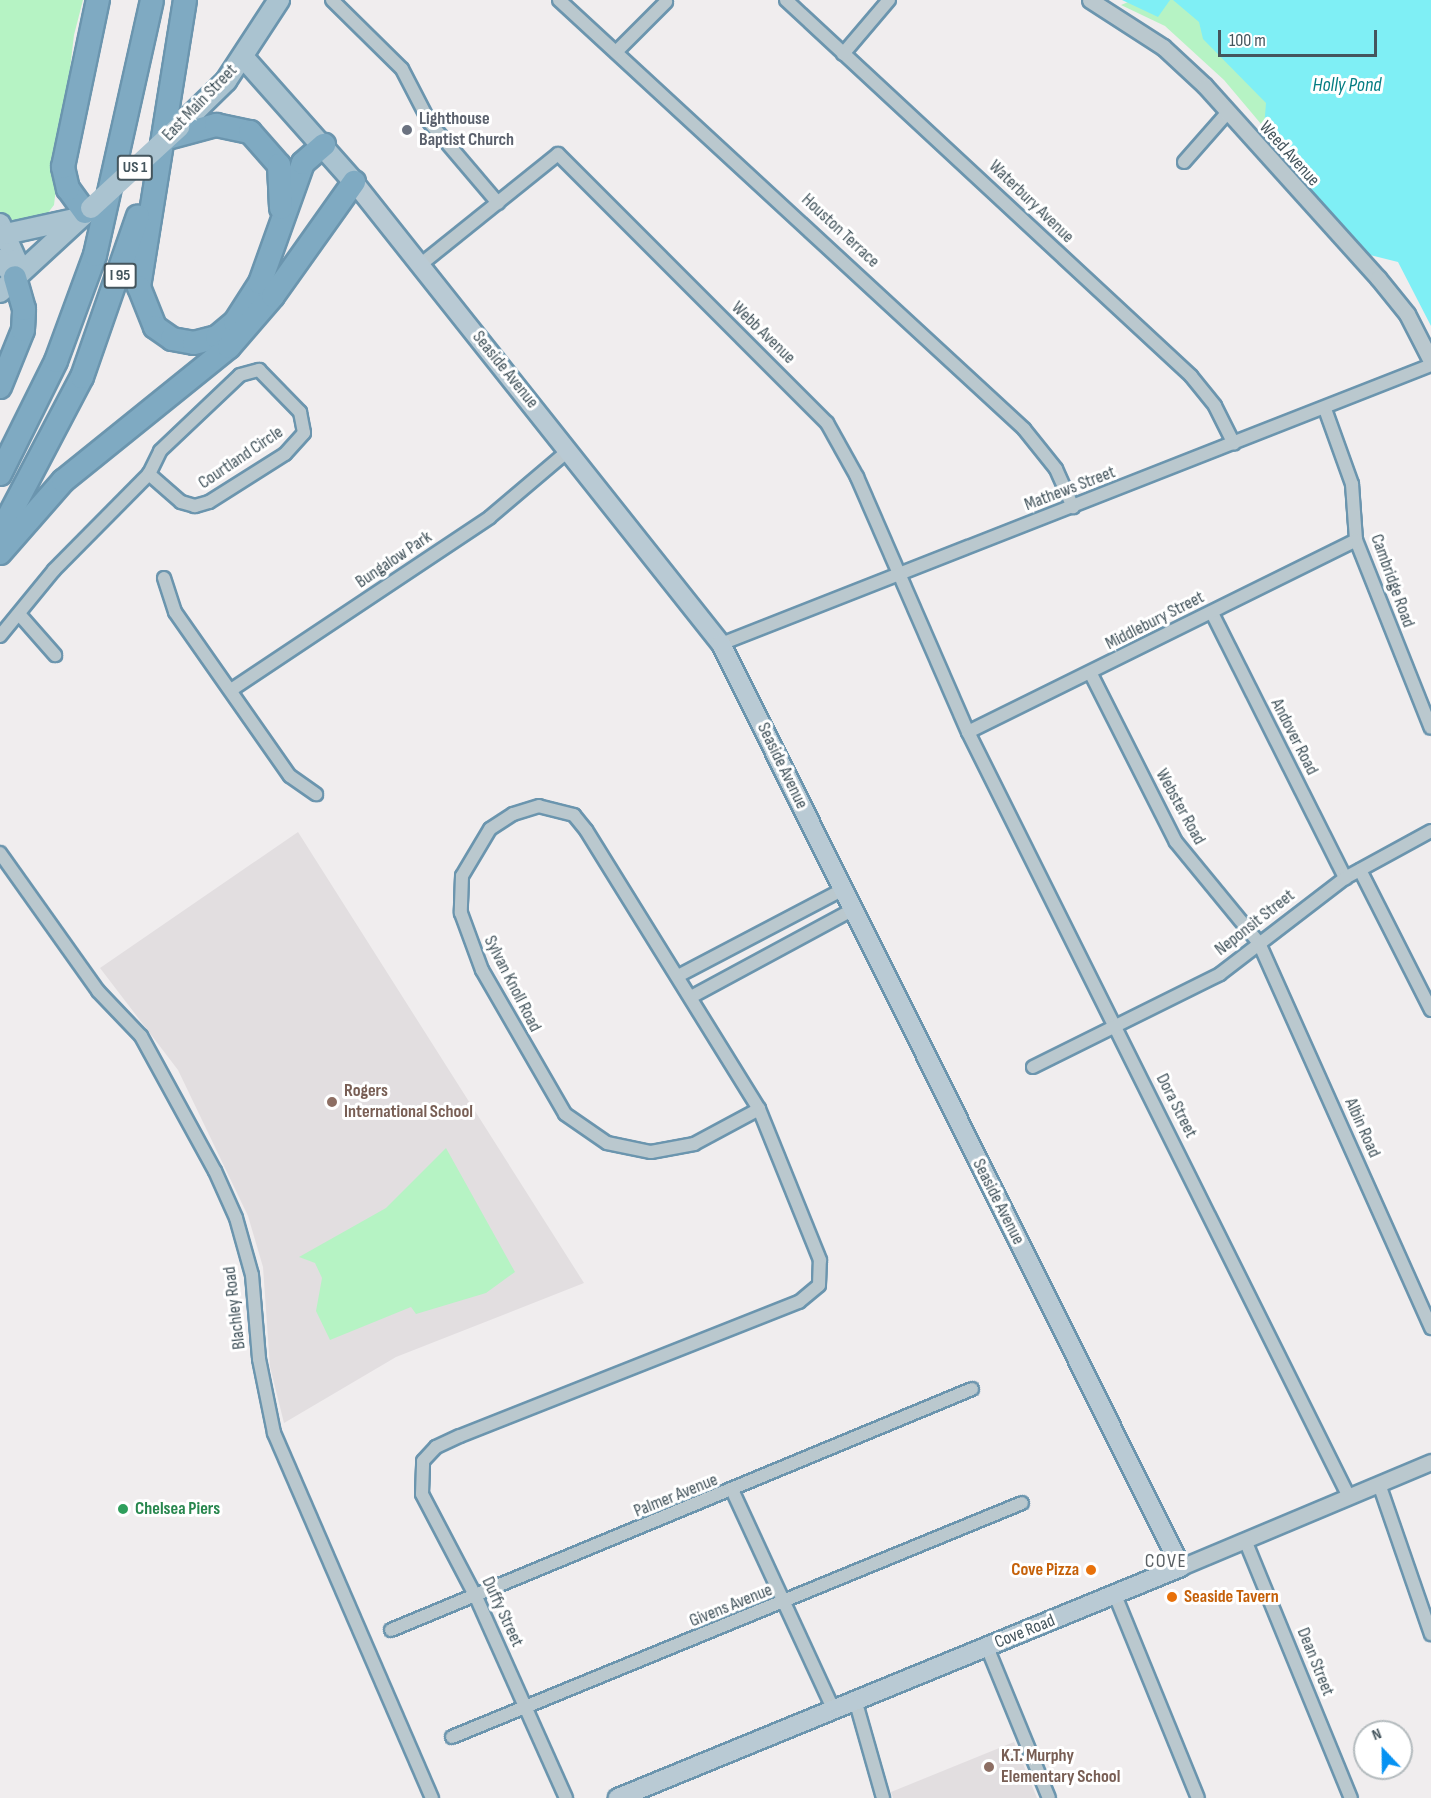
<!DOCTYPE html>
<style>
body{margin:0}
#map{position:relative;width:1431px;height:1798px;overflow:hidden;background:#f0edee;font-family:"Sofia Sans Condensed",sans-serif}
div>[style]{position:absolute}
.education>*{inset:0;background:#e2dee0}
.green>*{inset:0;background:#b6f3c4}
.water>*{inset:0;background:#7feff5}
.roads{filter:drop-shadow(2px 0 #6b95ae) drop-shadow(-2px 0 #6b95ae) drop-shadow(0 2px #6b95ae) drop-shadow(0 -2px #6b95ae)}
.minor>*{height:12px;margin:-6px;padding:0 6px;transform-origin:6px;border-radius:6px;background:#bac8ce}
.tertiary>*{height:15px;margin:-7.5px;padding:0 7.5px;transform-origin:7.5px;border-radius:7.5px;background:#bac8ce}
.secondary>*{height:18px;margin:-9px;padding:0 9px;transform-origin:9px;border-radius:9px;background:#b9cad4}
.primary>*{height:20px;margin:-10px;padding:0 10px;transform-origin:10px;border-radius:10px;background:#aac3d0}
.motorway>*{height:22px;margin:-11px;padding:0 11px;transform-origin:11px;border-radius:11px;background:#7faac2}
.primary-bridge>*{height:20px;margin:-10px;padding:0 10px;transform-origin:10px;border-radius:10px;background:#aac3d0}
.dots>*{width:16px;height:16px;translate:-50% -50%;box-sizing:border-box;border:3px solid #fff;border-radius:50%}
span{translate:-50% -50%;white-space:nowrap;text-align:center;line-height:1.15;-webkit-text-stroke:6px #fff;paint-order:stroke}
.shield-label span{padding:2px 4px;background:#fff;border:2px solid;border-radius:4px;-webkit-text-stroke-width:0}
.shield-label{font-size:16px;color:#44555d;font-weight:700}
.street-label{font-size:18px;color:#44555d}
.worship-label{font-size:18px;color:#5b616d;font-weight:700}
.left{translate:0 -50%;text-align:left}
.education-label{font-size:18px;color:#785e54;font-weight:700}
.leisure-label{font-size:18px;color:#27864d;font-weight:700}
.food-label{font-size:18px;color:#c56008;font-weight:700}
.right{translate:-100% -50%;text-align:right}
.water-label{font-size:20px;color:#057d83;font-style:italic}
.neighbourhood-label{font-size:20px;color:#595f63;letter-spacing:1.5px}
.north{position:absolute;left:1353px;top:1720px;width:60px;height:60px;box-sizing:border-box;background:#fff;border:2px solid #b4bbbe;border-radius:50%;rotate:338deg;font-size:16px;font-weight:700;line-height:24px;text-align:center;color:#44555d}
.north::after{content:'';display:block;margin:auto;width:21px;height:27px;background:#0692f2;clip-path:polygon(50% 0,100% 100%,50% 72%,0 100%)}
.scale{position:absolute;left:1218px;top:30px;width:159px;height:27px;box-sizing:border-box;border:3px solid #44555d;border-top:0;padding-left:8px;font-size:18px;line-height:21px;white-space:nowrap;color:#44555d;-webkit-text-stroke:4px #fff;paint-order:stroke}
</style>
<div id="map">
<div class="education">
<div style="clip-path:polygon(298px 832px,584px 1283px,396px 1357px,284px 1423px,270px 1367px,263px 1267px,248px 1216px,178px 1070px,100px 968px)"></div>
<div style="clip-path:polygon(1014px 1742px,1037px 1798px,893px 1798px,891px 1792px)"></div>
</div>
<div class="green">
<div style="clip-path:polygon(0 0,83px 0,74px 35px,54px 205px,44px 218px,18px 223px,0 213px)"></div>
<div style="clip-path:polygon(1133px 0,1202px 0,1267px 81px,1283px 150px,1224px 80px,1165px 26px,1121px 5px)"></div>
<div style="clip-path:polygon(446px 1148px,515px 1272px,486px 1293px,416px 1314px,411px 1307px,330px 1340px,316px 1311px,322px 1278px,315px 1263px,299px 1257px,386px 1208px)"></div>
</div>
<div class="water">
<div style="clip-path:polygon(1122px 0,1170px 0,1158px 17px)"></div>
<div style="clip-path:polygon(1173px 0,1431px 0,1431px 326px,1398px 262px,1370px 255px,1263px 141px,1266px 103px,1203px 39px,1199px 22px)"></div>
</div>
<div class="roads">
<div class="minor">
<div style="left:332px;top:0;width:98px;rotate:44.6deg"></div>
<div style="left:402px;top:69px;width:61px;rotate:62.6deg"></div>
<div style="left:430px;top:123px;width:105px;rotate:49.6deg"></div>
<div style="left:559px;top:0;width:633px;rotate:42.69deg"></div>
<div style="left:1024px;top:429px;width:51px;rotate:51.3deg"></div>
<div style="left:1056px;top:469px;width:42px;rotate:65.9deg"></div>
<div style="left:786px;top:0;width:553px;rotate:42.87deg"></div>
<div style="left:1191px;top:376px;width:38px;rotate:51deg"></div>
<div style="left:1215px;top:406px;width:42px;rotate:63.4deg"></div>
<div style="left:616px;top:52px;width:71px;rotate:-45deg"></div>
<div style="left:843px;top:54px;width:71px;rotate:-49.6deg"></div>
<div style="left:1184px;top:162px;width:65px;rotate:-48.7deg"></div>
<div style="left:420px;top:265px;width:177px;rotate:-38.8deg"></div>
<div style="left:558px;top:154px;width:380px;rotate:45deg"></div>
<div style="left:827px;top:423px;width:62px;rotate:60.9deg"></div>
<div style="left:857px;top:477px;width:278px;rotate:66.5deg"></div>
<div style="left:968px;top:732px;width:855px;rotate:63.52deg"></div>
<div style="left:259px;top:370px;width:59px;rotate:45.7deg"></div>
<div style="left:300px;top:412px;width:21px;rotate:79deg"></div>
<div style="left:304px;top:433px;width:28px;rotate:132deg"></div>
<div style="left:285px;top:454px;width:90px;rotate:147.7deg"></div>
<div style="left:209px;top:502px;width:15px;rotate:164deg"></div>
<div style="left:195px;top:506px;width:15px;rotate:-164deg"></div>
<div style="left:181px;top:502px;width:43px;rotate:-138.8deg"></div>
<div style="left:149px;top:474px;width:25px;rotate:-64deg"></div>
<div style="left:160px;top:451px;width:110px;rotate:-43.5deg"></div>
<div style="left:240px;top:375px;width:20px;rotate:-15deg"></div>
<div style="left:1325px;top:409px;width:80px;rotate:70.2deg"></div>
<div style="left:1352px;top:484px;width:56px;rotate:85.9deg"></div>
<div style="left:1356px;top:540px;width:202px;rotate:68.3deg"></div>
<div style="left:164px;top:578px;width:36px;rotate:72deg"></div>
<div style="left:175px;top:612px;width:200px;rotate:55deg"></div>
<div style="left:290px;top:776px;width:32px;rotate:35deg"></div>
<div style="left:1212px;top:613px;width:297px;rotate:63.3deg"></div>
<div style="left:19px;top:614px;width:55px;rotate:48.7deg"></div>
<div style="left:0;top:636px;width:85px;rotate:-50.7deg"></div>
<div style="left:54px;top:570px;width:135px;rotate:-45.3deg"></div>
<div style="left:721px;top:644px;width:763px;rotate:-21.45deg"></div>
<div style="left:1091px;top:674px;width:188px;rotate:63.2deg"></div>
<div style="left:1176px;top:842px;width:131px;rotate:50.6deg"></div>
<div style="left:1259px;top:943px;width:422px;rotate:65.9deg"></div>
<div style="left:231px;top:690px;width:311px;rotate:-33.7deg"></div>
<div style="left:490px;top:517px;width:104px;rotate:-40.3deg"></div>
<div style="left:968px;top:732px;width:433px;rotate:-26.3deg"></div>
<div style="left:0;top:853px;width:169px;rotate:54.6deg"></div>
<div style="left:98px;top:991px;width:62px;rotate:46.3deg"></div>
<div style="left:141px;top:1036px;width:154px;rotate:61.3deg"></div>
<div style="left:215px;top:1171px;width:51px;rotate:65.9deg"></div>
<div style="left:236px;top:1218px;width:59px;rotate:74.3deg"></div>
<div style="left:252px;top:1275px;width:84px;rotate:85.2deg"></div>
<div style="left:259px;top:1359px;width:76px;rotate:78.5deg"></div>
<div style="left:274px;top:1433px;width:398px;rotate:66.6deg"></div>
<div style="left:1360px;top:870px;width:157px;rotate:63.1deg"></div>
<div style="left:678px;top:976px;width:185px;rotate:-27.7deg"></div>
<div style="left:691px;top:997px;width:183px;rotate:-28.4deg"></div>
<div style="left:1033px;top:1067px;width:209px;rotate:-26.4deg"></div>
<div style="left:1220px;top:974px;width:158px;rotate:-37.5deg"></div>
<div style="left:1345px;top:878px;width:98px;rotate:-28.7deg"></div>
<div style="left:1379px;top:1484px;width:159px;rotate:70.9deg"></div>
<div style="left:733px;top:1492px;width:241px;rotate:65.2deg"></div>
<div style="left:1245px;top:1540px;width:279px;rotate:67.7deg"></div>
<div style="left:1115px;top:1595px;width:219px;rotate:67.8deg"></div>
<div style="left:391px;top:1630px;width:629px;rotate:-22.53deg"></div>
<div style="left:987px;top:1647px;width:163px;rotate:67.7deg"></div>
<div style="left:856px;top:1703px;width:99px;rotate:74.1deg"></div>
<div style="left:452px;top:1737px;width:616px;rotate:-22.32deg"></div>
<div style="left:566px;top:1798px;width:220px;rotate:-114.1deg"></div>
<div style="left:476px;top:1597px;width:116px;rotate:-117.7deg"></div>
<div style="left:422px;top:1494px;width:33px;rotate:-88deg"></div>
<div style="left:423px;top:1461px;width:19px;rotate:-47deg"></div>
<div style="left:436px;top:1447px;width:26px;rotate:-25deg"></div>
<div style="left:460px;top:1436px;width:365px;rotate:-21.6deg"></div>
<div style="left:799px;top:1302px;width:26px;rotate:-40deg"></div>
<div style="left:819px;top:1285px;width:25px;rotate:-88deg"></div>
<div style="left:820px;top:1260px;width:163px;rotate:-112deg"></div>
<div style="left:759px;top:1109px;width:328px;rotate:-121.8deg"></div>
<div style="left:586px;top:830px;width:19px;rotate:-129deg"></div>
<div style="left:574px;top:815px;width:36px;rotate:-166deg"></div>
<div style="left:539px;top:806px;width:27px;rotate:163deg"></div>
<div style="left:513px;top:814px;width:27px;rotate:147deg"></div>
<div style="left:490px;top:829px;width:55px;rotate:120.8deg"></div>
<div style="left:462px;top:876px;width:37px;rotate:92deg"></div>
<div style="left:461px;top:913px;width:61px;rotate:69.8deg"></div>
<div style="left:482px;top:970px;width:166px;rotate:60deg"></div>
<div style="left:565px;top:1114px;width:51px;rotate:34.6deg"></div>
<div style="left:607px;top:1143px;width:45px;rotate:11.6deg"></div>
<div style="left:651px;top:1152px;width:44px;rotate:-10.5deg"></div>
<div style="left:694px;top:1144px;width:74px;rotate:-28.3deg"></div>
</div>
<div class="tertiary">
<div style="left:1090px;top:0;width:87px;rotate:32.8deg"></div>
<div style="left:1163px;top:47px;width:57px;rotate:42.9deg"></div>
<div style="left:1205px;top:86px;width:258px;rotate:48deg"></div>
<div style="left:1378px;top:278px;width:46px;rotate:51.1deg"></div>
<div style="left:1407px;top:314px;width:53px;rotate:62.9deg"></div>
<div style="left:1181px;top:1567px;width:271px;rotate:-22.8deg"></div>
</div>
<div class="secondary">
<div style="left:354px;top:182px;width:590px;rotate:51.54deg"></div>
<div style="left:721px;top:644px;width:1031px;rotate:63.51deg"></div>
<div style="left:1181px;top:1567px;width:609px;rotate:157.69deg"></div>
</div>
<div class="primary">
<div style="left:243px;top:57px;width:167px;rotate:48.4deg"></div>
<div style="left:179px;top:127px;width:66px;rotate:-44.4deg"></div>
<div style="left:226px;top:81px;width:97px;rotate:-56.8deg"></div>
<div style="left:0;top:224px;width:39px;rotate:66deg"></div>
<div style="left:16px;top:260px;width:17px;rotate:93deg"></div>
<div style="left:6px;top:234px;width:70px;rotate:-12.4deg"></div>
<div style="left:0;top:260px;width:23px;rotate:49deg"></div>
<div style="left:0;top:292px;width:124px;rotate:-42.7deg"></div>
</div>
<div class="motorway">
<div style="left:185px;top:0;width:291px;rotate:99.1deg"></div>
<div style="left:139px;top:287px;width:43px;rotate:68.2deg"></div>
<div style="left:155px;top:327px;width:21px;rotate:35deg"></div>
<div style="left:172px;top:339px;width:22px;rotate:10deg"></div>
<div style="left:194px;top:343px;width:24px;rotate:-15deg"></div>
<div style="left:217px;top:337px;width:23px;rotate:-40deg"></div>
<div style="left:235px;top:322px;width:46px;rotate:-57.3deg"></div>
<div style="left:260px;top:283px;width:127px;rotate:-70.3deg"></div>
<div style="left:303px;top:163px;width:28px;rotate:-41deg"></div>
<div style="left:168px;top:138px;width:50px;rotate:-15.2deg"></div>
<div style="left:216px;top:125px;width:35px;rotate:12deg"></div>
<div style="left:250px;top:132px;width:44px;rotate:48.7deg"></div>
<div style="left:279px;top:165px;width:43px;rotate:87.3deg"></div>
<div style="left:85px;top:212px;width:29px;rotate:-126deg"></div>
<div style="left:68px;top:189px;width:23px;rotate:-103deg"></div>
<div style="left:63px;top:167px;width:171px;rotate:-78.2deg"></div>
<div style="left:0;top:387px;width:61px;rotate:-68deg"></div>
<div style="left:23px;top:330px;width:21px;rotate:-87deg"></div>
<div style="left:24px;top:309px;width:33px;rotate:-106deg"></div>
<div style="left:0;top:474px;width:126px;rotate:-63.6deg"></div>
<div style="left:56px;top:361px;width:113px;rotate:-69.8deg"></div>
<div style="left:95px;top:255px;width:261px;rotate:-77.4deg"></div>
<div style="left:0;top:533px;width:176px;rotate:-62.3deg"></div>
<div style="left:82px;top:377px;width:170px;rotate:-70.8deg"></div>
<div style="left:0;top:553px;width:96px;rotate:-48.8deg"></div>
<div style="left:63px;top:481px;width:213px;rotate:-38.9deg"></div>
<div style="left:229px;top:347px;width:67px;rotate:-49.2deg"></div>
<div style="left:273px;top:296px;width:140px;rotate:-54.6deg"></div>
</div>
</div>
<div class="primary-bridge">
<div style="left:91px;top:208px;width:120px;rotate:-42.6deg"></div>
</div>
<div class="dots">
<div style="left:407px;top:130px;background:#6b7280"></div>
<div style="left:332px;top:1102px;background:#8d6e63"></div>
<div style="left:123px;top:1509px;background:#2e9e5b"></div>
<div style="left:1091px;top:1570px;background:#e8710a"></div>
<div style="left:1172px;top:1597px;background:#e8710a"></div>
<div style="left:989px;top:1767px;background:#8d6e63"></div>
</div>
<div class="shield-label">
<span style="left:135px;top:168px">US 1</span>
<span style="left:120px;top:276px">I 95</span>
</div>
<div class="street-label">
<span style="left:200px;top:103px;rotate:-46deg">East Main Street</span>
<span style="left:1289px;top:154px;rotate:48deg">Weed Avenue</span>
<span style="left:1031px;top:202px;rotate:44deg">Waterbury Avenue</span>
<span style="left:840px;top:231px;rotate:43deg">Houston Terrace</span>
<span style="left:763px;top:333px;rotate:44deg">Webb Avenue</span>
<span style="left:505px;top:370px;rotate:51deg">Seaside Avenue</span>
<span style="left:241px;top:458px;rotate:-34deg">Courtland Circle</span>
<span style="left:1070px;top:489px;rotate:-21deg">Mathews Street</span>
<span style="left:394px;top:560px;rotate:-34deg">Bungalow Park</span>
<span style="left:1392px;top:581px;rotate:70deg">Cambridge Road</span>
<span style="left:1155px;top:621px;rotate:-27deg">Middlebury Street</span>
<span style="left:1294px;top:737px;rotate:63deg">Andover Road</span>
<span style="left:782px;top:766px;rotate:64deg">Seaside Avenue</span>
<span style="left:1180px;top:807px;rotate:61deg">Webster Road</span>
<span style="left:1255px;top:923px;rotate:-38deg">Neponsit Street</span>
<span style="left:512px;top:984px;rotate:63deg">Sylvan Knoll Road</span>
<span style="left:1176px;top:1106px;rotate:63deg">Dora Street</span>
<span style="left:1362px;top:1128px;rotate:66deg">Albin Road</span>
<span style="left:998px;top:1202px;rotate:63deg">Seaside Avenue</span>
<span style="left:235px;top:1308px;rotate:-97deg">Blachley Road</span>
<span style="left:676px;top:1496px;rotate:-22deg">Palmer Avenue</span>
<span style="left:731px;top:1606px;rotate:-22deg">Givens Avenue</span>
<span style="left:502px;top:1612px;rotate:65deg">Duffy Street</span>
<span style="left:1025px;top:1632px;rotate:-22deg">Cove Road</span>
<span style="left:1315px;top:1662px;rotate:68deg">Dean Street</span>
</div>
<div class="worship-label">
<span class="left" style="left:419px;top:130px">Lighthouse<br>Baptist Church</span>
</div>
<div class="education-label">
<span class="left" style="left:344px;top:1102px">Rogers<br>International School</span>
<span class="left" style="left:1001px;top:1767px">K.T. Murphy<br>Elementary School</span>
</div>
<div class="leisure-label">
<span class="left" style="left:135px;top:1509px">Chelsea Piers</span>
</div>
<div class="food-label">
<span class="right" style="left:1079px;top:1570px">Cove Pizza</span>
<span class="left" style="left:1184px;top:1597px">Seaside Tavern</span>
</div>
<div class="water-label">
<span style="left:1347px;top:85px">Holly Pond</span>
</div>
<div class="neighbourhood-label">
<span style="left:1166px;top:1561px">COVE</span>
</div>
<div class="north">N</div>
<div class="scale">100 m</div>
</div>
